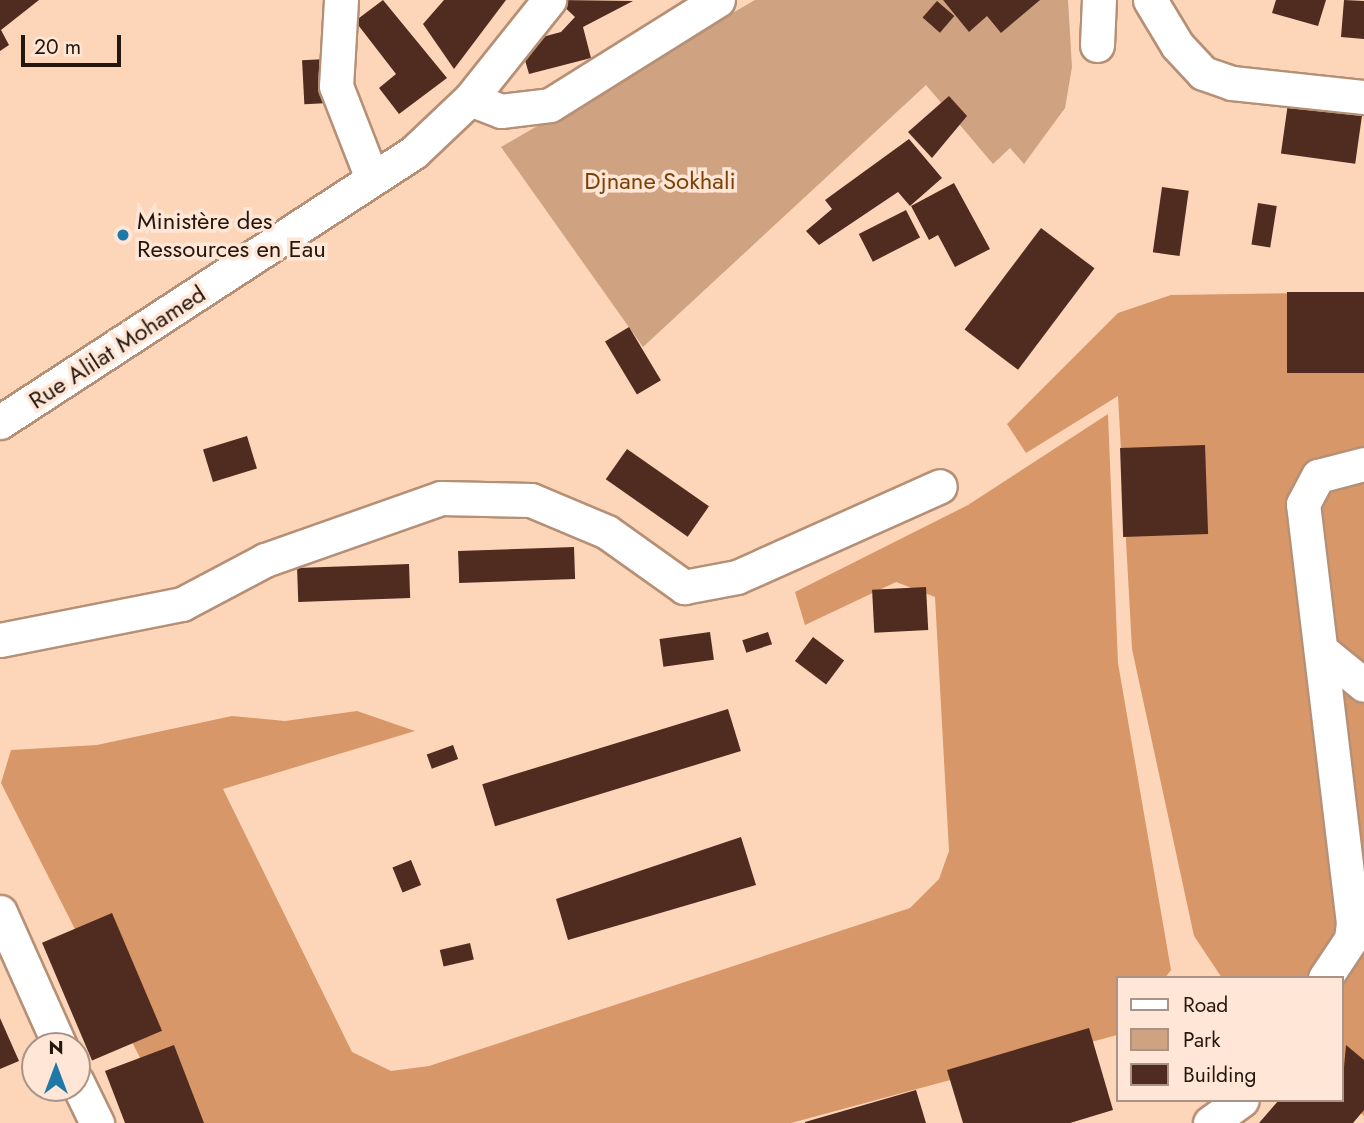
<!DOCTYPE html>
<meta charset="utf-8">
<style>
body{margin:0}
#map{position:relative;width:1364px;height:1123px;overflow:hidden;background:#fdd6ba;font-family:Jost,sans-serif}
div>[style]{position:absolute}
.green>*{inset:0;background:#cfa282}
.forest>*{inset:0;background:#d79768}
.building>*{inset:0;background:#502b20;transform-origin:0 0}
.roads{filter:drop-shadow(2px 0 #b59076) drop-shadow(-2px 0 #b59076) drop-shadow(0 2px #b59076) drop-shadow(0 -2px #b59076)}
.minor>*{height:33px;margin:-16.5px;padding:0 16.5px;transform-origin:16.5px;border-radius:16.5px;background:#fff}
.dots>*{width:19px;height:19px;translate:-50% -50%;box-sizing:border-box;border:4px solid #ffe6d6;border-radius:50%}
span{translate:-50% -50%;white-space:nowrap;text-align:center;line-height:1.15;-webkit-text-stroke:7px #ffe6d6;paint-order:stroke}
.park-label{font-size:24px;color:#7c4106}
.poi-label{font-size:24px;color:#25170d}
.left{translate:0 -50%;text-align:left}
.street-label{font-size:24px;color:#25170d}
.legend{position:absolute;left:1116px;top:976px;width:228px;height:126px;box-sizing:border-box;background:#ffe6d6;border:2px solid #a89386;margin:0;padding:9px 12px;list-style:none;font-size:21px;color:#25170d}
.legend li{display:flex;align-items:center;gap:14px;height:35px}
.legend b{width:35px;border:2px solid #a89386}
.north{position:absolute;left:21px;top:1032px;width:70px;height:70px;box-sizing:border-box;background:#ffe6d6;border:2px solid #a89386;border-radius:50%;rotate:0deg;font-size:19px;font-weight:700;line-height:28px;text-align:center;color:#25170d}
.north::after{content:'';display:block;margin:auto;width:24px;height:32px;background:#1f79a7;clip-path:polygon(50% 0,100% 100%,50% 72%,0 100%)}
.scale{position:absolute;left:21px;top:35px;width:100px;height:32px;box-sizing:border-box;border:4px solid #25170d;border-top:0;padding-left:9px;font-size:21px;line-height:24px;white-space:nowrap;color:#25170d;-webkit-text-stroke:5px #ffe6d6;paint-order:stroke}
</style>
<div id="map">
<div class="green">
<div style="clip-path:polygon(755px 0,1068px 0,1072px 67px,1065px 108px,1024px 164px,1010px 148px,993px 164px,926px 85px,643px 347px,501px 147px)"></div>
</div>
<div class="forest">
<div style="clip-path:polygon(1364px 292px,1364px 1116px,1341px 1095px,1341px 978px,1222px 978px,1194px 936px,1132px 649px,1118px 396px,1026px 453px,1007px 424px,1118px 313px,1171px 295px)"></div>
<div style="clip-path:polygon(1108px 414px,1118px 663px,1171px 970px,1165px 978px,1117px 978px,1117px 1035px,791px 1123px,173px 1123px,1px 783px,11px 750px,97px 745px,232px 716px,285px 721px,357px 711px,415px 731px,223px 789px,352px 1052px,391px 1071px,429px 1066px,910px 908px,939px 879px,949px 851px,935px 597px,896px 582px,805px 625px,795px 592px,968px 505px)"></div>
</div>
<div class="building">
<div style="clip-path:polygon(0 0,39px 0,1px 30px,9px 45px,0 51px)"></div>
<div style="clip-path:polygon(383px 0,447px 78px,399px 114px,379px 88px,396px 74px,355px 21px)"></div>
<div style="clip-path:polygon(444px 0,506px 0,454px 69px,423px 24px)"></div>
<div style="clip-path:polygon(557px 0,633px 1px,583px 27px,591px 58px,529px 74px,520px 43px,561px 32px,575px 17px)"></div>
<div style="clip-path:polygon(943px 0,1040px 0,1001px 33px,987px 16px,969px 32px)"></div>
<div style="clip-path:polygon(1276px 0,1326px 0,1318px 26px,1272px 13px)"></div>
<div style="clip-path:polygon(1344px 0,1364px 1px,1364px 39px,1341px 37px)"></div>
<div style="left:937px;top:1px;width:23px;height:22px;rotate:41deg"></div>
<div style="left:346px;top:58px;width:44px;height:44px;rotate:87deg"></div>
<div style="clip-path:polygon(949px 96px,967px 116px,932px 158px,908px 132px)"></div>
<div style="left:1289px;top:96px;width:75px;height:58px;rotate:8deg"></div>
<div style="clip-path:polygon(909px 139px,942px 178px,910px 206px,898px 192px,819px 245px,806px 231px,832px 209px,825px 200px)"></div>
<div style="clip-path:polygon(954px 183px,990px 249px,955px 267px,938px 235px,929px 240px,911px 206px)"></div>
<div style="left:1162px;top:187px;width:27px;height:66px;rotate:8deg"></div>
<div style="left:1258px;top:203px;width:19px;height:42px;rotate:9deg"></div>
<div style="left:906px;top:210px;width:31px;height:53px;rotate:63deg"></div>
<div style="left:1041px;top:228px;width:67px;height:127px;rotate:37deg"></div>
<div style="left:1364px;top:292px;width:81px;height:77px;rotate:90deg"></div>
<div style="left:629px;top:327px;width:62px;height:28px;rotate:59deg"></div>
<div style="left:247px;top:436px;width:34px;height:46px;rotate:73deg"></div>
<div style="left:1205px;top:445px;width:89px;height:85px;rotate:88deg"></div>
<div style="left:627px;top:449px;width:100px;height:37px;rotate:35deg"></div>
<div style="left:574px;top:547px;width:32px;height:116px;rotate:88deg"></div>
<div style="left:409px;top:564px;width:34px;height:112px;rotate:88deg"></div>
<div style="left:926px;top:587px;width:43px;height:54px;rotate:87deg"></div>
<div style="left:710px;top:632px;width:28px;height:51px;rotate:82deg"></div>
<div style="left:768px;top:632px;width:13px;height:27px;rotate:72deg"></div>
<div style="left:813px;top:637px;width:39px;height:30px;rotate:37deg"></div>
<div style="left:728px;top:709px;width:44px;height:257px;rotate:73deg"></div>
<div style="left:453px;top:745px;width:15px;height:28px;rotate:70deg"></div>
<div style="clip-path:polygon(741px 837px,756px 885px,568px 940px,556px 899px)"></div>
<div style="left:411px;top:860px;width:27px;height:20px;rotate:68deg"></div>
<div style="left:112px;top:913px;width:128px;height:76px;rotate:67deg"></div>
<div style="left:470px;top:943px;width:17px;height:31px;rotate:77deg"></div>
<div style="clip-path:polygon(0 1018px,19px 1061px,0 1069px)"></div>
<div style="clip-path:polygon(1089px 1028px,1113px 1110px,1070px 1123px,963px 1123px,947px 1070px)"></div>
<div style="clip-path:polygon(174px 1045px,204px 1123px,125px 1123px,105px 1071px)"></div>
<div style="clip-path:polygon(1346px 1045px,1364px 1060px,1364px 1110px,1353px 1123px,1259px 1123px,1279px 1100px,1341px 1100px)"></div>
<div style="clip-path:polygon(916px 1090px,926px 1123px,805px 1123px,805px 1122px)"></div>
</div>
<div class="roads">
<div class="minor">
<div style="left:341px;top:0;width:86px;rotate:93.3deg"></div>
<div style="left:336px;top:86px;width:97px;rotate:68.7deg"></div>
<div style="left:1150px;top:0;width:52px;rotate:59deg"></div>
<div style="left:1177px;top:45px;width:38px;rotate:47deg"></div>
<div style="left:1203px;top:73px;width:31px;rotate:19deg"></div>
<div style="left:1232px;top:83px;width:133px;rotate:6.1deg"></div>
<div style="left:1097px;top:45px;width:45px;rotate:-87.5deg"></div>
<div style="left:470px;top:99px;width:33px;rotate:21deg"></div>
<div style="left:501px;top:111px;width:49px;rotate:-7deg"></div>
<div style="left:550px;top:105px;width:198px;rotate:-32deg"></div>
<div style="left:0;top:422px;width:494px;rotate:-33.1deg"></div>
<div style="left:414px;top:152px;width:77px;rotate:-43.4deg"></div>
<div style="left:470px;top:99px;width:127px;rotate:-51.4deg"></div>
<div style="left:0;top:640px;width:186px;rotate:-11.2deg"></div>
<div style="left:182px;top:604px;width:94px;rotate:-27.9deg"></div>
<div style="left:265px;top:560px;width:187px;rotate:-19.4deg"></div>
<div style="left:441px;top:498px;width:90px;rotate:1.3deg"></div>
<div style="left:531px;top:500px;width:82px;rotate:22.8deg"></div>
<div style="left:607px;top:532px;width:95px;rotate:35.5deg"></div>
<div style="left:684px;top:587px;width:54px;rotate:-10.7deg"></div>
<div style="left:737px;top:577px;width:222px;rotate:-24.1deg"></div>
<div style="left:1321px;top:650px;width:55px;rotate:39.1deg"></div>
<div style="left:0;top:912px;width:147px;rotate:65.9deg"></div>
<div style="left:1325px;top:978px;width:47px;rotate:-56.3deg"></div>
<div style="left:1351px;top:939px;width:16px;rotate:-83deg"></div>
<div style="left:1353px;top:923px;width:422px;rotate:-96.8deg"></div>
<div style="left:1303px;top:504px;width:32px;rotate:-62deg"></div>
<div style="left:1318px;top:476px;width:48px;rotate:-14.6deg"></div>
<div style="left:77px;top:1082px;width:46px;rotate:64deg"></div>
<div style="left:1210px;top:1123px;width:39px;rotate:-36deg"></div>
</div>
</div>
<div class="dots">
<div style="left:123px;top:235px;background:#1f79a7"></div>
</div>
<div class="park-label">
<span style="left:660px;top:181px">Djnane Sokhali</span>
</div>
<div class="poi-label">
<span class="left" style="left:137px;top:235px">Ministère des<br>Ressources en Eau</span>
</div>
<div class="street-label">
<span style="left:117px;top:347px;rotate:-33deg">Rue Alilat Mohamed</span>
</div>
<ul class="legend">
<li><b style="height:9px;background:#fff"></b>Road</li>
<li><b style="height:19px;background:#cfa282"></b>Park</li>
<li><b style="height:19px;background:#502b20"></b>Building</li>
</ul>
<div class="north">N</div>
<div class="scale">20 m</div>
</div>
